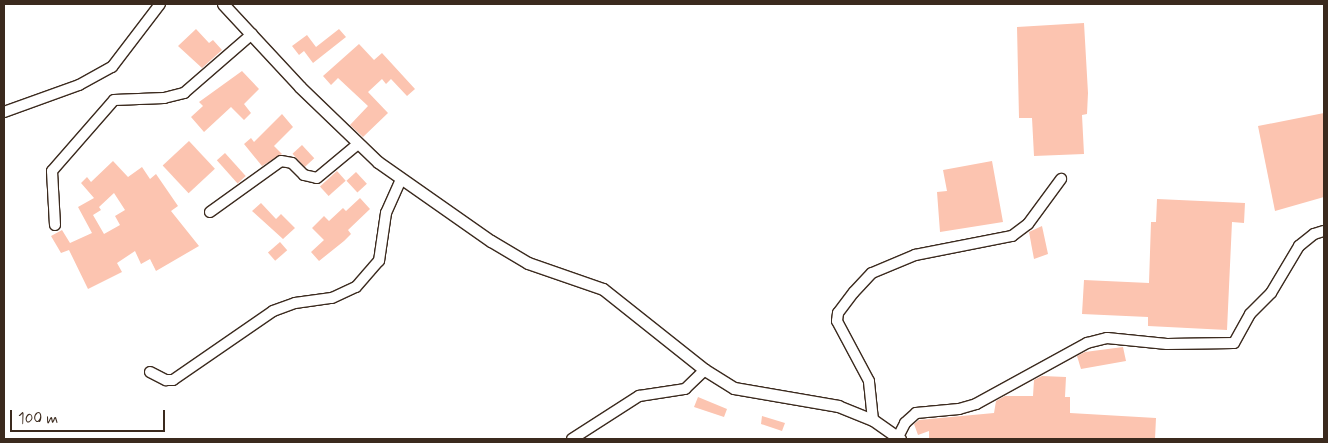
<!DOCTYPE html>
<style>
body{margin:0}
#map{position:relative;width:1328px;height:443px;overflow:hidden;background:#fff;font-family:Mynerve,sans-serif}
div>[style]{position:absolute}
.building>*{inset:0;background:#fcc4b0;transform-origin:0 0}
.roads{filter:drop-shadow(1px 0 #3b2a1e) drop-shadow(-1px 0 #3b2a1e) drop-shadow(0 1px #3b2a1e) drop-shadow(0 -1px #3b2a1e)}
.minor>*{height:10px;margin:-5px;padding:0 5px;transform-origin:5px;border-radius:5px;background:#fff}
.tertiary>*{height:11px;margin:-5.5px;padding:0 5.5px;transform-origin:5.5px;border-radius:5.5px;background:#fff}
span{translate:-50% -50%;white-space:nowrap;text-align:center;line-height:1.15;-webkit-text-stroke:4px #fff;paint-order:stroke}
.frame{position:absolute;inset:0;border:5px solid #3b2a1e;pointer-events:none}
.scale{position:absolute;left:10px;top:410px;width:155px;height:22px;box-sizing:border-box;border:2px solid #3b2a1e;border-top:0;padding-left:6px;font-size:15px;line-height:18px;white-space:nowrap;color:#3b2a1e;-webkit-text-stroke:4px #fff;paint-order:stroke}
</style>
<div id="map">
<div class="building">
<div style="clip-path:polygon(1084px 23px,1088px 93px,1087px 114px,1082px 115px,1084px 154px,1034px 156px,1032px 118px,1019px 118px,1017px 27px)"></div>
<div style="clip-path:polygon(196px 29px,209px 43px,213px 40px,222px 50px,202px 68px,178px 46px)"></div>
<div style="clip-path:polygon(339px 29px,346px 37px,313px 63px,304px 51px,299px 55px,292px 46px,307px 35px,316px 47px)"></div>
<div style="clip-path:polygon(359px 44px,374px 60px,382px 53px,415px 89px,407px 96px,391px 79px,386px 84px,382px 79px,368px 92px,388px 113px,363px 137px,350px 125px,368px 106px,338px 78px,331px 85px,323px 76px)"></div>
<div style="clip-path:polygon(242px 71px,259px 89px,244px 104px,251px 113px,244px 120px,231px 107px,204px 132px,191px 117px,203px 106px,199px 102px)"></div>
<div style="clip-path:polygon(1324px 113px,1324px 197px,1275px 211px,1258px 126px)"></div>
<div style="clip-path:polygon(282px 114px,293px 127px,274px 146px,282px 154px,262px 166px,244px 144px,251px 138px,254px 142px)"></div>
<div style="left:189px;top:141px;width:38px;height:36px;rotate:47deg"></div>
<div style="left:302px;top:145px;width:18px;height:13px;rotate:47deg"></div>
<div style="left:225px;top:153px;width:31px;height:11px;rotate:48deg"></div>
<div style="clip-path:polygon(evenodd,113px 161px,128px 177px,142px 167px,150px 179px,156px 174px,178px 206px,171px 211px,199px 246px,156px 271px,150px 259px,141px 264px,135px 251px,117px 263px,122px 272px,88px 289px,69px 250px,61px 253px,51px 236px,62px 230px,70px 243px,92px 233px,78px 207px,94px 198px,81px 183px,87px 177px,91px 182px,113px 161px,114px 193px,125px 210px,115px 216px,120px 225px,104px 234px,93px 215px,101px 210px,99px 207px,114px 193px)"></div>
<div style="clip-path:polygon(992px 161px,1003px 222px,940px 232px,937px 192px,947px 191px,943px 170px)"></div>
<div style="left:337px;top:171px;width:13px;height:23px;rotate:48deg"></div>
<div style="left:356px;top:172px;width:16px;height:13px;rotate:47deg"></div>
<div style="clip-path:polygon(360px 198px,370px 209px,348px 230px,351px 234px,344px 241px,319px 261px,311px 252px,324px 240px,312px 228px,324px 216px,329px 221px,343px 208px,346px 211px)"></div>
<div style="clip-path:polygon(1157px 199px,1245px 203px,1244px 223px,1232px 222px,1227px 330px,1148px 326px,1148px 317px,1082px 314px,1084px 280px,1149px 283px,1151px 222px,1156px 222px)"></div>
<div style="clip-path:polygon(261px 203px,276px 219px,281px 214px,295px 228px,283px 239px,252px 211px)"></div>
<div style="clip-path:polygon(1042px 226px,1048px 254px,1034px 259px,1029px 232px)"></div>
<div style="left:280px;top:242px;width:11px;height:16px;rotate:49deg"></div>
<div style="clip-path:polygon(1123px 347px,1126px 361px,1081px 369px,1077px 356px,1085px 352px)"></div>
<div style="clip-path:polygon(1042px 376px,1066px 377px,1065px 397px,1070px 397px,1070px 413px,1156px 418px,1155px 439px,929px 439px,929px 431px,918px 435px,914px 424px,919px 420px,994px 413px,996px 401px,1005px 396px,1033px 396px,1034px 380px)"></div>
<div style="clip-path:polygon(698px 397px,727px 409px,724px 417px,694px 407px)"></div>
<div style="clip-path:polygon(762px 416px,785px 423px,782px 431px,761px 424px)"></div>
</div>
<div class="roads">
<div class="minor">
<div style="left:4px;top:112px;width:80px;rotate:-19.8deg"></div>
<div style="left:79px;top:85px;width:38px;rotate:-29deg"></div>
<div style="left:112px;top:67px;width:79px;rotate:-52.7deg"></div>
<div style="left:210px;top:212px;width:87px;rotate:-35.7deg"></div>
<div style="left:281px;top:161px;width:11px;rotate:10deg"></div>
<div style="left:292px;top:163px;width:17px;rotate:45deg"></div>
<div style="left:304px;top:175px;width:13px;rotate:13deg"></div>
<div style="left:317px;top:178px;width:53px;rotate:-39.7deg"></div>
<div style="left:55px;top:225px;width:54px;rotate:-93.2deg"></div>
<div style="left:52px;top:171px;width:94px;rotate:-48.9deg"></div>
<div style="left:114px;top:100px;width:50px;rotate:-2.3deg"></div>
<div style="left:164px;top:98px;width:21px;rotate:-14deg"></div>
<div style="left:184px;top:93px;width:90px;rotate:-40.9deg"></div>
<div style="left:150px;top:372px;width:18px;rotate:27deg"></div>
<div style="left:166px;top:380px;width:7px"></div>
<div style="left:173px;top:380px;width:121px;rotate:-34.6deg"></div>
<div style="left:273px;top:311px;width:23px;rotate:-20deg"></div>
<div style="left:295px;top:303px;width:37px;rotate:-8deg"></div>
<div style="left:332px;top:298px;width:26px;rotate:-25deg"></div>
<div style="left:356px;top:287px;width:35px;rotate:-49deg"></div>
<div style="left:379px;top:261px;width:49px;rotate:-81.7deg"></div>
<div style="left:386px;top:213px;width:37px;rotate:-66deg"></div>
<div style="left:873px;top:420px;width:39px;rotate:-96deg"></div>
<div style="left:869px;top:381px;width:68px;rotate:-118.1deg"></div>
<div style="left:837px;top:321px;width:8px;rotate:-83deg"></div>
<div style="left:838px;top:313px;width:26px;rotate:-53deg"></div>
<div style="left:854px;top:292px;width:26px;rotate:-47deg"></div>
<div style="left:872px;top:273px;width:47px;rotate:-22.7deg"></div>
<div style="left:915px;top:255px;width:99px;rotate:-11.1deg"></div>
<div style="left:1012px;top:236px;width:20px;rotate:-37deg"></div>
<div style="left:1028px;top:224px;width:56px;rotate:-53.7deg"></div>
<div style="left:898px;top:437px;width:16px;rotate:-63deg"></div>
<div style="left:905px;top:423px;width:15px;rotate:-42deg"></div>
<div style="left:916px;top:413px;width:43px;rotate:-5.3deg"></div>
<div style="left:959px;top:409px;width:18px;rotate:-16deg"></div>
<div style="left:976px;top:404px;width:127px;rotate:-28.8deg"></div>
<div style="left:1087px;top:343px;width:21px;rotate:-14deg"></div>
<div style="left:1107px;top:338px;width:60px;rotate:5.7deg"></div>
<div style="left:1167px;top:344px;width:67px;rotate:-0.9deg"></div>
<div style="left:1234px;top:343px;width:33px;rotate:-61deg"></div>
<div style="left:1250px;top:314px;width:30px;rotate:-45deg"></div>
<div style="left:1271px;top:293px;width:55px;rotate:-59.2deg"></div>
<div style="left:1299px;top:246px;width:19px;rotate:-39deg"></div>
<div style="left:1314px;top:234px;width:10px;rotate:-17deg"></div>
<div style="left:572px;top:439px;width:80px;rotate:-32.7deg"></div>
<div style="left:639px;top:396px;width:47px;rotate:-8.7deg"></div>
<div style="left:685px;top:389px;width:28px;rotate:-44deg"></div>
</div>
<div class="tertiary">
<div style="left:223px;top:4px;width:113px;rotate:47.1deg"></div>
<div style="left:300px;top:87px;width:108px;rotate:43.9deg"></div>
<div style="left:378px;top:162px;width:138px;rotate:35deg"></div>
<div style="left:491px;top:241px;width:43px;rotate:30.7deg"></div>
<div style="left:528px;top:263px;width:79px;rotate:19.1deg"></div>
<div style="left:603px;top:289px;width:130px;rotate:38.5deg"></div>
<div style="left:705px;top:370px;width:34px;rotate:32deg"></div>
<div style="left:734px;top:388px;width:106px;rotate:9.8deg"></div>
<div style="left:838px;top:406px;width:38px;rotate:22deg"></div>
<div style="left:873px;top:420px;width:33px;rotate:35deg"></div>
</div>
</div>
<div class="frame"></div>
<div class="scale">100 m</div>
</div>
